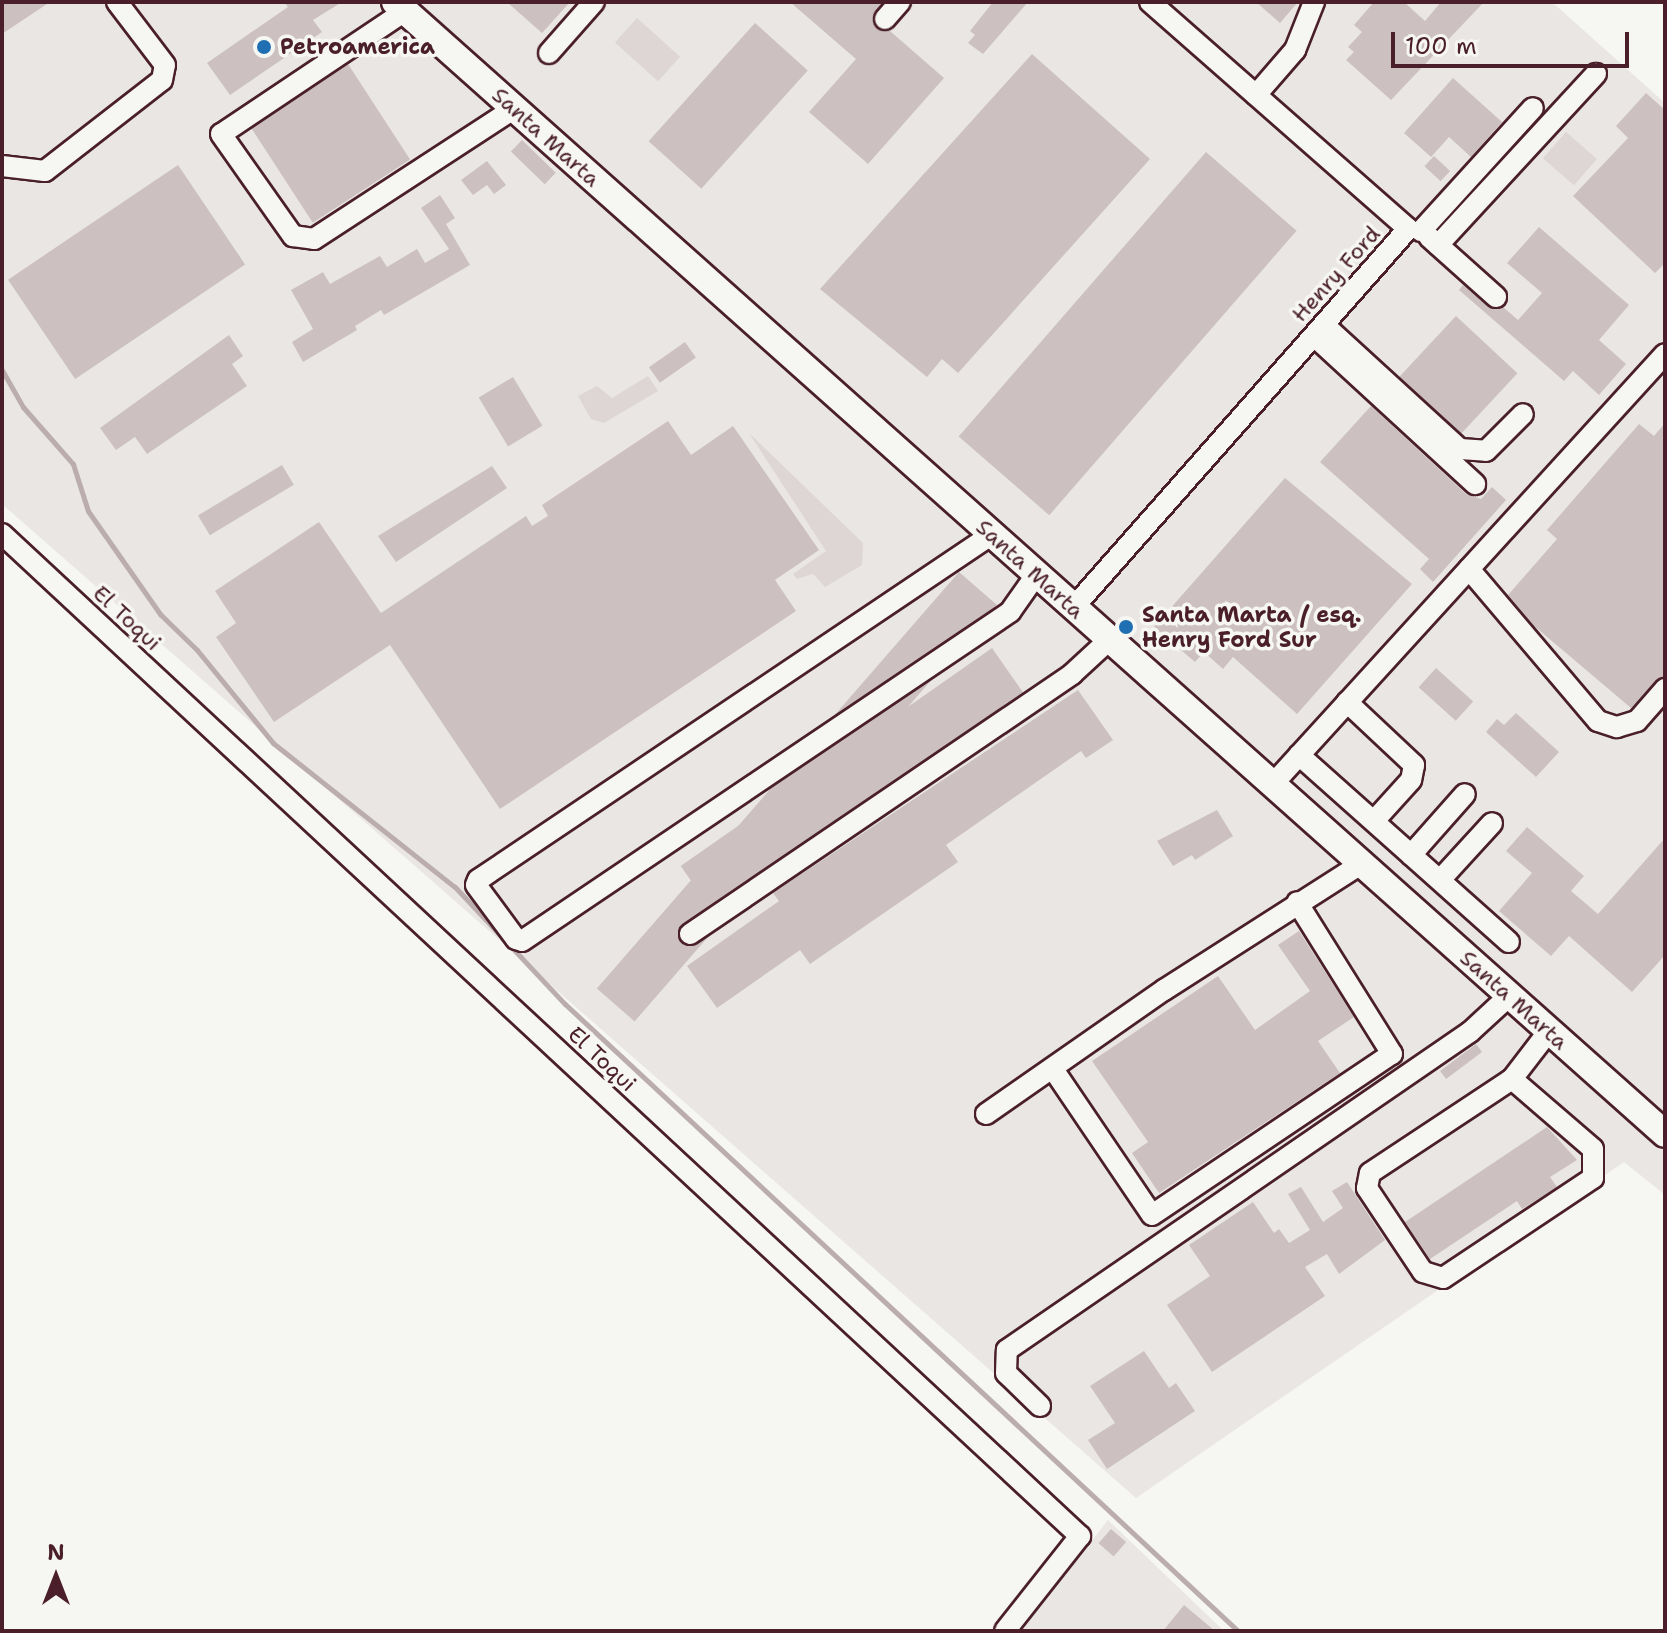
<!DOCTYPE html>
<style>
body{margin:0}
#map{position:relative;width:1667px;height:1633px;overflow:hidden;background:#f6f6f2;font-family:"Shantell Sans",sans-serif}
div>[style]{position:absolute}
.built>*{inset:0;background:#e9e6e3}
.green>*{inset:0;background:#ddd6d5;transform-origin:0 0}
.stream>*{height:5px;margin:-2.5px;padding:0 2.5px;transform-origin:2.5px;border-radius:2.5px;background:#bbadae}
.building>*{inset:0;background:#ccc1c0;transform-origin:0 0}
.roads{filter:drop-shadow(2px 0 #4a1f2b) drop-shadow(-2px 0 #4a1f2b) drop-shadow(0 2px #4a1f2b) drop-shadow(0 -2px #4a1f2b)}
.minor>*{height:20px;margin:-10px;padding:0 10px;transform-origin:10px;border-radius:10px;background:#f6f6f2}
.major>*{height:26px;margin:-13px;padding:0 13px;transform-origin:13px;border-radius:13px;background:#f6f6f2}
.dots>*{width:22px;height:22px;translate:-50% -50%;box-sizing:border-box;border:4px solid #f6f6f2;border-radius:50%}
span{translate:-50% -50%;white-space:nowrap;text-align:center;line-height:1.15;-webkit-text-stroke:7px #f6f6f2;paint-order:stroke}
.poi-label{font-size:22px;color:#4a1f2b;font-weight:700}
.left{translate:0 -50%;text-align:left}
.street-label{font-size:22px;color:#4a1f2b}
.frame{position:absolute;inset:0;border:4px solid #4a1f2b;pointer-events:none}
.north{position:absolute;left:16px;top:1537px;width:80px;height:80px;-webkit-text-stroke:6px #f6f6f2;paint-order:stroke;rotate:0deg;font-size:22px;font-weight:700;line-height:32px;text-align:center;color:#4a1f2b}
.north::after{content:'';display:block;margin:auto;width:28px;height:36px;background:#4a1f2b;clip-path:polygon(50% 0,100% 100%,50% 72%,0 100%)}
.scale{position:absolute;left:1391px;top:32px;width:238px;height:36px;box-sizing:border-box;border:4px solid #4a1f2b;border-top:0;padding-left:10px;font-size:24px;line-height:28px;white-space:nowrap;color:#4a1f2b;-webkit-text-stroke:6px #f6f6f2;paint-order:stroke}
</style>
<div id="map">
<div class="built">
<div style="clip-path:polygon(2px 2px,1552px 2px,1665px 103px,1665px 1195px,1624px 1162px,1136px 1498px,2px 504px)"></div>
<div style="clip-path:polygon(1108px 1520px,1224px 1631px,1021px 1631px)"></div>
</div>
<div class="green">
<div style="left:637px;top:18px;width:58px;height:33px;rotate:42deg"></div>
<div style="left:1566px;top:132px;width:41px;height:35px;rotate:41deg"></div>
<div style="clip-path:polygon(648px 376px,658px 391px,604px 423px,591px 419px,578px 396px,597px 386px,612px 398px)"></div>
<div style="clip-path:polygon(749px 433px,863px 543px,862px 565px,825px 587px,813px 574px,797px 579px,793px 574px,826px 551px)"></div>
</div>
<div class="stream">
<div style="left:2px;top:370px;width:43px;rotate:60.4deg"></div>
<div style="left:23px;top:407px;width:76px;rotate:48.7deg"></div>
<div style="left:73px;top:464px;width:49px;rotate:72.3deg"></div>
<div style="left:88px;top:511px;width:126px;rotate:55deg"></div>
<div style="left:160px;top:614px;width:52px;rotate:44.2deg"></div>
<div style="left:197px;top:650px;width:120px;rotate:50.7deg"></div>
<div style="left:273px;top:743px;width:232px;rotate:38.4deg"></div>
<div style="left:455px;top:887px;width:161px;rotate:46.8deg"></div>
<div style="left:565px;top:1004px;width:920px;rotate:42.97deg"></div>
</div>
<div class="building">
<div style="clip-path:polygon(2px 2px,50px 2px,2px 34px)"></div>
<div style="clip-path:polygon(284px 2px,342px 2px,313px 20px,322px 32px,230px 95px,207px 63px,288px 7px)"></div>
<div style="clip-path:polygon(507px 2px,570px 2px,542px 33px)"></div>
<div style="clip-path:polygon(790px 2px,883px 2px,873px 16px,876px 28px,890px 31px,944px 78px,868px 164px,809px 112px,856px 59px)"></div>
<div style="clip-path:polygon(993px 2px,1028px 2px,983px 54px,968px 43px,975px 35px,970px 31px)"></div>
<div style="clip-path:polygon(1256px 2px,1298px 2px,1280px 23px)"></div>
<div style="clip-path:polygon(1374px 2px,1404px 2px,1425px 21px,1441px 2px,1484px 2px,1391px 100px,1346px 60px,1354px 52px,1348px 47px,1362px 32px,1354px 25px)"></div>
<div style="left:755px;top:23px;width:71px;height:159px;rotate:42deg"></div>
<div style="clip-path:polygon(1032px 54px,1150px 159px,958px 373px,942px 359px,927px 377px,820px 289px)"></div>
<div style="left:348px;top:64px;width:114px;height:116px;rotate:57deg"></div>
<div style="clip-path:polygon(1453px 78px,1502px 122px,1471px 157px,1449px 137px,1431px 157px,1404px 133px)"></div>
<div style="clip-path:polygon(1646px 93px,1665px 110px,1665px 263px,1655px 273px,1573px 196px,1628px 138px,1616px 126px)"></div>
<div style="left:522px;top:140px;width:47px;height:16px;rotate:44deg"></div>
<div style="left:1206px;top:152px;width:120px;height:377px;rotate:41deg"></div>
<div style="left:1434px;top:156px;width:22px;height:14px;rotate:43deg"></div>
<div style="clip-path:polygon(487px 161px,506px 185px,494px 194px,487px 185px,473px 195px,461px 180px)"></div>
<div style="left:178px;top:165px;width:120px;height:205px;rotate:56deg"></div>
<div style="clip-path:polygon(440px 195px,455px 218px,446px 224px,470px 265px,384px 315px,381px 310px,355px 326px,357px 330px,303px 362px,292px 342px,313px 329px,291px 290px,323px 272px,330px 284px,380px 256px,387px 267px,417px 249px,425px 263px,449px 249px,421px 208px)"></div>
<div style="clip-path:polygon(1539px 227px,1629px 305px,1599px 340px,1626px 364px,1599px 395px,1573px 371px,1564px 381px,1459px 290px,1463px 285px,1488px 307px,1503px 307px,1518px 320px,1542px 293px,1507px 263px)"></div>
<div style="left:1456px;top:316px;width:84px;height:83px;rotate:43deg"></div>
<div style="clip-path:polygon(229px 335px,243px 356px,232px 364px,247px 386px,147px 454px,135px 437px,116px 450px,100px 428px)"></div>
<div style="left:685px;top:342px;width:19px;height:44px;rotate:55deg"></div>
<div style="left:513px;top:377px;width:57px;height:40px;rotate:59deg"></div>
<div style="clip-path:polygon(1371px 406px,1466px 494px,1481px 499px,1492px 487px,1506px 500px,1433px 582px,1420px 569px,1429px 559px,1320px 462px)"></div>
<div style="clip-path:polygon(668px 421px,691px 455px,733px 426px,819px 550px,775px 580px,796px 611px,500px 809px,390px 645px,274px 722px,216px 637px,236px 623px,215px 591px,319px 522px,381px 613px,526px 516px,532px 526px,548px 516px,542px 505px)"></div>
<div style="clip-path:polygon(1665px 423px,1665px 675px,1631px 708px,1533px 625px,1508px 595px,1557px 539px,1547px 530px,1639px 424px,1654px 436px)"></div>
<div style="left:282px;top:465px;width:23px;height:98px;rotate:59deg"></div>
<div style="clip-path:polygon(492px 466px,507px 488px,396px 562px,378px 536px)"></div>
<div style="clip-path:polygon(1285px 478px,1412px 584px,1297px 714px,1233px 657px,1223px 669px,1204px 652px,1195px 662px,1154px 627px)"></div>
<div style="left:959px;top:572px;width:50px;height:552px;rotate:41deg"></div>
<div style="left:992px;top:648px;width:54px;height:380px;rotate:55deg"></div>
<div style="left:1436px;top:668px;width:50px;height:26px;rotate:42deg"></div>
<div style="clip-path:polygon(1078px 690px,1113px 740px,1086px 758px,1081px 751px,946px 845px,958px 862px,810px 964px,800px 950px,717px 1008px,687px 966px,779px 901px,773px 893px)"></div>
<div style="clip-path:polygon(1516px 713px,1559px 752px,1536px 777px,1486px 732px,1497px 719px,1504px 725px)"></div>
<div style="clip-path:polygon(1217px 810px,1233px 836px,1195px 860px,1192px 855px,1173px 866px,1157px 841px)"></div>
<div style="clip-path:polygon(1527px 827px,1584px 876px,1571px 891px,1598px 914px,1665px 838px,1665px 955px,1632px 992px,1569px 936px,1551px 956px,1499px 911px,1532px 873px,1506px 851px)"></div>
<div style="clip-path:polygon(1299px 931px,1354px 1017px,1318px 1041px,1340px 1073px,1159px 1193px,1132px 1153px,1148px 1142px,1092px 1061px,1218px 976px,1255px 1030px,1310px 991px,1278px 945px)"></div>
<div style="left:1476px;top:1044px;width:10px;height:45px;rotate:53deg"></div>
<div style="clip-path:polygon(1547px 1127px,1577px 1160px,1550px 1177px,1557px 1187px,1522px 1209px,1517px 1201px,1430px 1259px,1405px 1222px)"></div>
<div style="clip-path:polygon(1347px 1182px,1385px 1240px,1339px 1274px,1327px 1254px,1305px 1267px,1325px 1296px,1212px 1372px,1167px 1305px,1210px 1276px,1189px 1245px,1253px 1202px,1274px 1233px,1279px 1229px,1289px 1243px,1310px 1230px,1288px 1194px,1301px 1187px,1323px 1222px,1343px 1208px,1332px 1191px)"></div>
<div style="clip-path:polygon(1144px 1351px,1169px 1388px,1176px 1383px,1195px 1411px,1107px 1469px,1088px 1440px,1115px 1423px,1090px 1386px)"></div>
<div style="left:1111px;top:1529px;width:20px;height:19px;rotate:41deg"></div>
<div style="clip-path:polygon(1184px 1605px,1215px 1631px,1163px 1631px)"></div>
</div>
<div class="roads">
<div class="minor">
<div style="left:1150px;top:2px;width:344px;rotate:41.3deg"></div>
<div style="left:405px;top:11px;width:221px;rotate:146.2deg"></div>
<div style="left:221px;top:134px;width:125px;rotate:54.8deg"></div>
<div style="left:293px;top:236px;width:21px;rotate:8deg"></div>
<div style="left:314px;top:239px;width:240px;rotate:-33.1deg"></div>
<div style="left:885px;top:19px;width:23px;rotate:-49deg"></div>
<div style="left:549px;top:53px;width:68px;rotate:-48.6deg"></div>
<div style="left:1256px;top:95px;width:60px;rotate:-49.1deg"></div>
<div style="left:1295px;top:50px;width:52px;rotate:-68.4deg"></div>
<div style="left:2px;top:166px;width:43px;rotate:6.6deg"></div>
<div style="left:45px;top:171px;width:148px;rotate:-37.9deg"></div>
<div style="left:162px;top:80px;width:15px;rotate:-79deg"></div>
<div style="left:165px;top:65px;width:79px;rotate:-127.3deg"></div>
<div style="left:1421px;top:231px;width:166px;rotate:-47.7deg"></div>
<div style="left:1429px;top:237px;width:90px;rotate:41.8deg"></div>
<div style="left:1438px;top:245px;width:233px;rotate:-47.3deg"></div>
<div style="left:1324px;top:325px;width:184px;rotate:42.4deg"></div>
<div style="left:1460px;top:449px;width:26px;rotate:4deg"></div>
<div style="left:1486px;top:451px;width:52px;rotate:-45deg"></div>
<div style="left:1314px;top:336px;width:219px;rotate:42.6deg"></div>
<div style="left:2px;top:534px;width:1472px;rotate:42.91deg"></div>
<div style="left:1080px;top:1536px;width:121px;rotate:128.3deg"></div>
<div style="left:991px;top:535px;width:618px;rotate:146.08deg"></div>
<div style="left:478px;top:880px;width:5px;rotate:112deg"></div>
<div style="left:476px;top:885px;width:67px;rotate:53.5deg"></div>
<div style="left:516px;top:939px;width:6px;rotate:18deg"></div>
<div style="left:522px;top:941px;width:589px;rotate:-33.99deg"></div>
<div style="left:1010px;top:612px;width:45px;rotate:-54.9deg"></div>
<div style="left:1469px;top:569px;width:199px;rotate:49.7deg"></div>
<div style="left:1598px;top:721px;width:20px;rotate:18deg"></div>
<div style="left:1617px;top:727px;width:21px;rotate:-17deg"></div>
<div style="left:1637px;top:721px;width:43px;rotate:-48.8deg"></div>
<div style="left:1073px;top:608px;width:506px;rotate:-48.53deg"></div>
<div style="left:1347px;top:702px;width:92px;rotate:43.2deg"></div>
<div style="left:1414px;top:765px;width:15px;rotate:101deg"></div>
<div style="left:1411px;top:780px;width:55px;rotate:132.1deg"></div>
<div style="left:1299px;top:755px;width:281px;rotate:41.7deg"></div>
<div style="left:1272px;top:785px;width:583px;rotate:-47.64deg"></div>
<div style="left:1411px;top:855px;width:81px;rotate:-48.5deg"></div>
<div style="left:1440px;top:880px;width:77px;rotate:-47.6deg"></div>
<div style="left:690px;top:934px;width:462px;rotate:-34.2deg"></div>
<div style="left:1072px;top:674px;width:50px;rotate:-42.6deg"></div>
<div style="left:1053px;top:1069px;width:176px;rotate:55.9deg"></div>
<div style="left:1152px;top:1215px;width:289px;rotate:-33.9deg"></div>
<div style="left:1392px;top:1054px;width:179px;rotate:-122deg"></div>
<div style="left:1512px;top:1079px;width:107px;rotate:40.8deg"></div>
<div style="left:1593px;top:1149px;width:29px;rotate:90deg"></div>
<div style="left:1593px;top:1178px;width:180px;rotate:146.3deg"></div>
<div style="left:1443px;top:1278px;width:21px;rotate:-163deg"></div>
<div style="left:1423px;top:1272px;width:101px;rotate:-123.7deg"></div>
<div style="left:1367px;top:1188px;width:15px;rotate:-79deg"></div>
<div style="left:1370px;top:1173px;width:170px;rotate:-33.5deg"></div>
<div style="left:1512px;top:1079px;width:61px;rotate:-52.4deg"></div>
<div style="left:986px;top:1114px;width:217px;rotate:-34.9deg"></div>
<div style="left:1164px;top:990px;width:234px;rotate:-32.6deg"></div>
<div style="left:1040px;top:1406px;width:47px;rotate:-135.9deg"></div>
<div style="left:1006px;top:1373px;width:23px;rotate:-88deg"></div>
<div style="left:1007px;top:1350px;width:562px;rotate:-34.48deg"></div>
<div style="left:1470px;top:1032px;width:53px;rotate:-42.7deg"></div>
</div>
<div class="major">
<div style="left:395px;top:2px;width:1701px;rotate:41.71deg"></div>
</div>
</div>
<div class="dots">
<div style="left:264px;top:47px;background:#1f6fb2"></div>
<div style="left:1126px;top:627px;background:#1f6fb2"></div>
</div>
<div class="poi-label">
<span class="left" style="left:280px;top:47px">Petroamerica</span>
<span class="left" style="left:1142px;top:627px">Santa Marta / esq.<br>Henry Ford Sur</span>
</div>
<div class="street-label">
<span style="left:546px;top:137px;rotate:42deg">Santa Marta</span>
<span style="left:1336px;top:274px;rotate:-48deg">Henry Ford</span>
<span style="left:1030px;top:569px;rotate:42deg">Santa Marta</span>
<span style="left:127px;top:618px;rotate:43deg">El Toqui</span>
<span style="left:1514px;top:1000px;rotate:42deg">Santa Marta</span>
<span style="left:602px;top:1059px;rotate:43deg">El Toqui</span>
</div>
<div class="frame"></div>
<div class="north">N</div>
<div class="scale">100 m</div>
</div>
